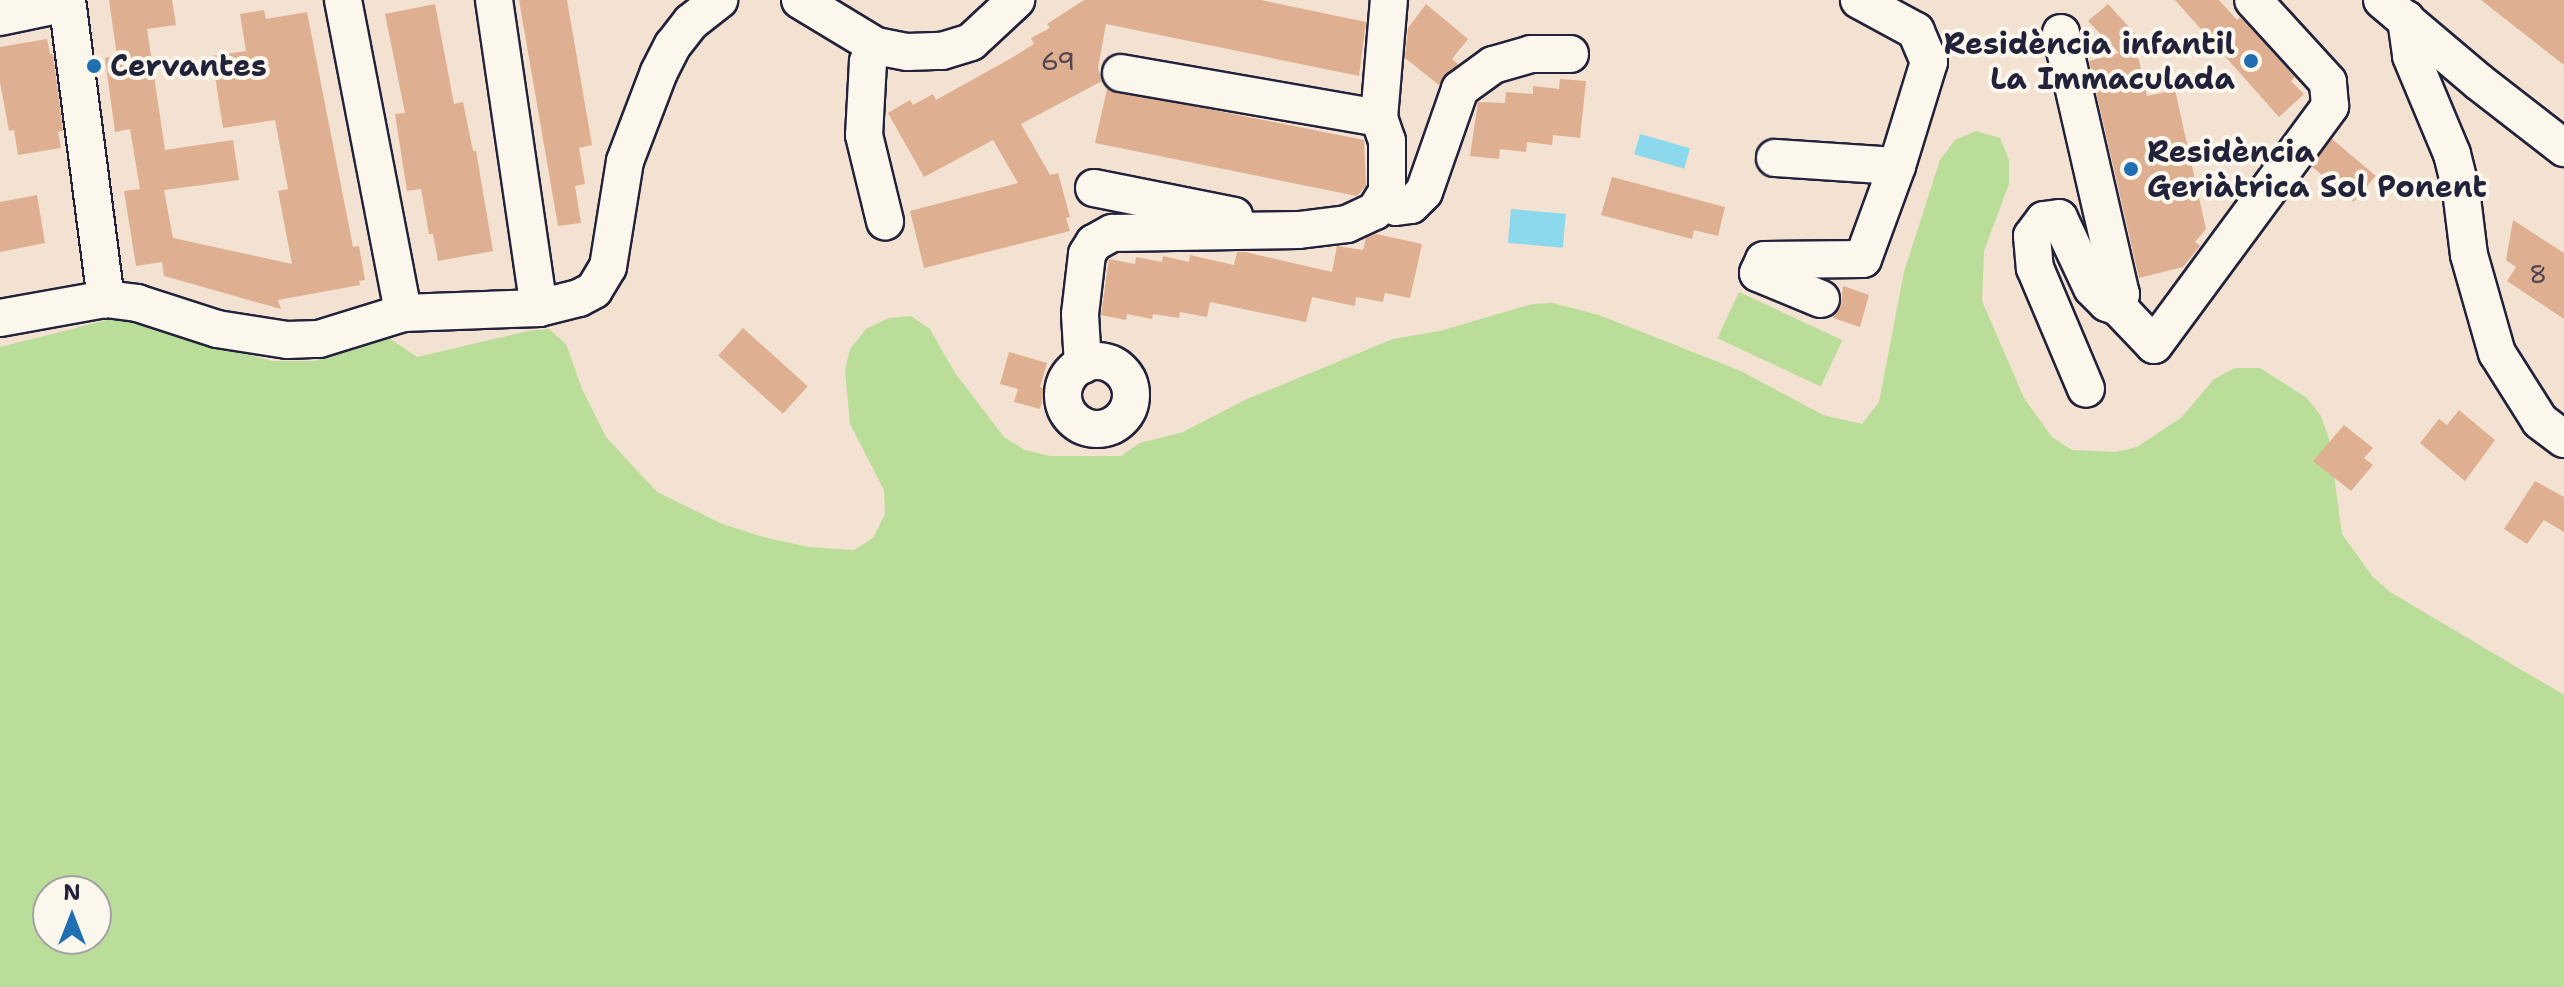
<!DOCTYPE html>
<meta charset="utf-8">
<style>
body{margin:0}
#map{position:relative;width:2564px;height:987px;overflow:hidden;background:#f3e1d1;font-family:"Shantell Sans",sans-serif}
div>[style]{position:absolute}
.green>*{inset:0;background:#bade99;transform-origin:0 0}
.water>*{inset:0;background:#8cd8ec;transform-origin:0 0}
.building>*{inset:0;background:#dfaf91;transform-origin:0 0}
.roads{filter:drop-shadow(2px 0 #22223b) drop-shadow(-2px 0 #22223b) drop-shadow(0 2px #22223b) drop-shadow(0 -2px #22223b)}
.minor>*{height:36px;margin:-18px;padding:0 18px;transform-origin:18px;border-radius:18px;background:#fbf7ec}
.minor>.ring{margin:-18px;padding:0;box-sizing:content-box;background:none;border:36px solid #fbf7ec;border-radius:50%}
.dots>*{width:22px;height:22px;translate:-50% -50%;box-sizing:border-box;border:4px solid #fbf7ec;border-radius:50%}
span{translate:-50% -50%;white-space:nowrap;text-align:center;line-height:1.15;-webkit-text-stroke:8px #fbf7ec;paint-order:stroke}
.number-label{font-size:26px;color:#514550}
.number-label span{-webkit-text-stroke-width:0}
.poi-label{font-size:30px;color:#22223b;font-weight:700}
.right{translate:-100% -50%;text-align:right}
.left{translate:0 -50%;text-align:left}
.north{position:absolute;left:32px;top:875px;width:80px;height:80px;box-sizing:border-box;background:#fbf7ec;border:2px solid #a4a2a5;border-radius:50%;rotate:0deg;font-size:22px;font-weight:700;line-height:32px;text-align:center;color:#22223b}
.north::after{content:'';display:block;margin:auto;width:28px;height:36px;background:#1f6fb2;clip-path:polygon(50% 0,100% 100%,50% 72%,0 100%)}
</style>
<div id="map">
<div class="green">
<div style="clip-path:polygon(evenodd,1976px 131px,2000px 138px,2009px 160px,2009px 184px,1984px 251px,1982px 301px,2024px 398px,2052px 437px,2072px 450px,2116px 452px,2137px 447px,2182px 417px,2214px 379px,2235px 368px,2260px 368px,2307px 398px,2321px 416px,2329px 439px,2342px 534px,2372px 576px,2390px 592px,2564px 695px,2564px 987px,0 987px,0 347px,115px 318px,272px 361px,314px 361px,386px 336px,417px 357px,528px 331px,549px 329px,566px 344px,582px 389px,606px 437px,657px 492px,720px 523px,763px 537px,809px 547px,854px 550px,873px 538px,885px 514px,884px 490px,850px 424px,845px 371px,850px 349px,866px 329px,889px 318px,911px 316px,930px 329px,955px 373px,1004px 437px,1025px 450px,1050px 456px,1121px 456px,1140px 443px,1183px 432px,1245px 400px,1393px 339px,1440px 331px,1532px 304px,1553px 303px,1599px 315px,1741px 371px,1823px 415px,1862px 424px,1879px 402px,1904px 272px,1940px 160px,1955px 140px,1976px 131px,48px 891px,96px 891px,96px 939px,48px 939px,48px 891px)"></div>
<div style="left:1739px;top:292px;width:114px;height:51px;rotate:25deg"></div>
</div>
<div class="water">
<div style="left:1640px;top:134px;width:52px;height:21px;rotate:16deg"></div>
<div style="left:1511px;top:209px;width:55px;height:34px;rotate:5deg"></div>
</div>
<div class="building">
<div style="clip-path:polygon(109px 0,172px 0,176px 25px,147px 29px,165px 150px,233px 140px,239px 180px,164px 190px,173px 238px,292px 264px,278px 191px,288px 189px,275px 120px,223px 128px,212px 56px,246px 51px,240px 14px,264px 10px,266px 19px,307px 12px,353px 247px,359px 246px,365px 280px,359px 281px,360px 285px,278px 300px,281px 309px,164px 276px,162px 262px,136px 266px,124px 191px,140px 189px,130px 129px,115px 132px,105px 58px,117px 56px)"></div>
<div style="clip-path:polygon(519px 0,567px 0,592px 145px,579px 148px,585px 184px,575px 186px,581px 223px,558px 226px)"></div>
<div style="clip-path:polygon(1084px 0,1261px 0,1366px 22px,1359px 76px,1106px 24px,1098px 68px,1102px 81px,1021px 124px,1050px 175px,1058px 173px,1070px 217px,1066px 218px,1070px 231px,924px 268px,910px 211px,1018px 183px,993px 140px,924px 177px,888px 113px,910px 100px,913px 105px,933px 94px,936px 100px,1015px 56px,1034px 44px,1031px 38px,1050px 28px,1047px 24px)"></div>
<div style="clip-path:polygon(2175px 0,2219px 0,2237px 20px,2240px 17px,2295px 77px,2291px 81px,2304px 94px,2279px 117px)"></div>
<div style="clip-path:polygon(2481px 0,2564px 0,2564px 65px)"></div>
<div style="clip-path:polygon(435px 4px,454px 104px,463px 102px,473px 151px,476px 151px,493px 251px,438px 261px,433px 234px,429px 234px,421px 189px,407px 191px,395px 114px,405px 113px,385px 14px)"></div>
<div style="clip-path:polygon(1426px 4px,1468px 39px,1452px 59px,1458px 64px,1439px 85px,1405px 58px,1408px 28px)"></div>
<div style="clip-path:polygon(2108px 4px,2140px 39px,2135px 43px,2147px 96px,2175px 90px,2206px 229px,2195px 242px,2200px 246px,2183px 267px,2139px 278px,2089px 61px,2119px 53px,2088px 21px)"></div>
<div style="clip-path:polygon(47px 39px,50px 54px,53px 54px,63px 131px,58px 132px,61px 148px,18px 155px,14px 130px,9px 131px,0 82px,0 47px)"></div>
<div style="clip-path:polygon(1560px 79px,1586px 81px,1580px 138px,1553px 135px,1552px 145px,1527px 142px,1526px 152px,1500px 149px,1499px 159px,1470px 156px,1478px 102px,1505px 103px,1506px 92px,1533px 94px,1533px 86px,1559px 89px)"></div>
<div style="clip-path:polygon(1107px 89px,1364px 140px,1366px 186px,1357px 196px,1095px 143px)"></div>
<div style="left:2332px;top:139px;width:57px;height:34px;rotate:40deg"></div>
<div style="clip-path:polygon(1612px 177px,1725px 207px,1718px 236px,1694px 230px,1692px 239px,1601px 215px)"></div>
<div style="clip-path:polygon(37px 195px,45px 243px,0 252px,0 202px)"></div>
<div style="clip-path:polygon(2513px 220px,2564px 253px,2564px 319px,2507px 281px,2516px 267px,2506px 260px)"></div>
<div style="clip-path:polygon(1376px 234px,1422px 244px,1410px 298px,1385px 293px,1383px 302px,1356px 297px,1355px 306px,1312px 297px,1306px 322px,1210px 302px,1207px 317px,1180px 312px,1179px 318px,1153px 314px,1152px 319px,1127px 314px,1126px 320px,1101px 315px,1109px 259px,1135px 264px,1136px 257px,1162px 262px,1163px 256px,1189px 262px,1190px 255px,1234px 265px,1237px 252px,1245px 252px,1332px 272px,1337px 246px,1363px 250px,1366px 238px)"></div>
<div style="clip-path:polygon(1843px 286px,1869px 295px,1860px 327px,1833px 318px,1841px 306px)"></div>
<div style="left:743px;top:328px;width:87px;height:37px;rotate:42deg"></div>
<div style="clip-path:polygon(1009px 352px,1047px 363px,1040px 387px,1045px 389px,1040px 409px,1014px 402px,1018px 389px,1000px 384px)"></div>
<div style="clip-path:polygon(2459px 410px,2495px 440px,2465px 481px,2420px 443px,2439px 419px,2447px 425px)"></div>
<div style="clip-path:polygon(2344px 425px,2373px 448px,2364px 458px,2373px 465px,2351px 491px,2313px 461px)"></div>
<div style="clip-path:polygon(2535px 481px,2564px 497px,2564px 532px,2544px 520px,2527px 544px,2504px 529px)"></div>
</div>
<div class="roads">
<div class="minor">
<div style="left:67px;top:0;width:302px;rotate:82.6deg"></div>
<div style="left:343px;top:0;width:319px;rotate:79.1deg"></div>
<div style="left:494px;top:0;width:311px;rotate:81.7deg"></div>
<div style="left:800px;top:0;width:89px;rotate:31.2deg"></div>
<div style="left:876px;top:46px;width:32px;rotate:11deg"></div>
<div style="left:907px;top:52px;width:35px;rotate:-2deg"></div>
<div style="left:942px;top:51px;width:30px;rotate:-17deg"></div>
<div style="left:971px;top:42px;width:62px;rotate:-43deg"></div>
<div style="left:2382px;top:0;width:127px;rotate:40.2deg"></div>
<div style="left:2479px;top:82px;width:108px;rotate:37.8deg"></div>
<div style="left:0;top:17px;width:68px;rotate:-11.8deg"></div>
<div style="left:2406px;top:19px;width:37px;rotate:82deg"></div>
<div style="left:2411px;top:56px;width:106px;rotate:67.3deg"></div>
<div style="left:2452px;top:154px;width:37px;rotate:76deg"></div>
<div style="left:2461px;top:190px;width:65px;rotate:83deg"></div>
<div style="left:2469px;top:255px;width:102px;rotate:74.1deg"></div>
<div style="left:2497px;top:353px;width:80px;rotate:57.7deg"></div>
<div style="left:2540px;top:421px;width:30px;rotate:37deg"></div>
<div style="left:2061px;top:33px;width:268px;rotate:77.1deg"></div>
<div style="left:2121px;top:294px;width:13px;rotate:103deg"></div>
<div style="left:2118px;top:307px;width:12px;rotate:-160deg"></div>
<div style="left:2107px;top:303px;width:21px;rotate:-135deg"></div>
<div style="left:2092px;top:288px;width:77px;rotate:-115.2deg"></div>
<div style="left:2059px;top:218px;width:15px;rotate:172deg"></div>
<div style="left:2044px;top:220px;width:20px;rotate:127deg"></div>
<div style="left:2032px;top:236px;width:32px;rotate:85deg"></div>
<div style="left:2035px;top:268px;width:131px;rotate:67.1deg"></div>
<div style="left:876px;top:46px;width:18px;rotate:117deg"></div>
<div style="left:868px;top:62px;width:73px;rotate:93.1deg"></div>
<div style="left:864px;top:135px;width:89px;rotate:76.3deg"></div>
<div style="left:1121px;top:73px;width:262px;rotate:9.9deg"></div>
<div style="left:1379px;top:118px;width:118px;rotate:-85.2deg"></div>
<div style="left:1775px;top:158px;width:122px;rotate:3.8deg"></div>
<div style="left:1094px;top:188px;width:143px;rotate:11.3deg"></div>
<div style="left:1387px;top:192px;width:17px;rotate:59deg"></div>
<div style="left:1396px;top:207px;width:15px;rotate:-8deg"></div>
<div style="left:1411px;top:205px;width:18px;rotate:-45deg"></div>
<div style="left:1424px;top:192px;width:109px;rotate:-70.7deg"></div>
<div style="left:1460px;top:89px;width:41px;rotate:-36deg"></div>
<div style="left:1493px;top:65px;width:40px;rotate:-16deg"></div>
<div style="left:1531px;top:54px;width:39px"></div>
<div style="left:1821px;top:299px;width:68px;rotate:-157.6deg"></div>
<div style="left:1758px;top:273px;width:14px;rotate:-65deg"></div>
<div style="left:1764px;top:260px;width:99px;rotate:-0.6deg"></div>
<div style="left:1863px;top:259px;width:99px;rotate:-69.9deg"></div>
<div style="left:1897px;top:166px;width:109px;rotate:-72.9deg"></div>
<div style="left:1929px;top:62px;width:34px;rotate:-113deg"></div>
<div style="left:1916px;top:31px;width:65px;rotate:-151.5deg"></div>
<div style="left:2118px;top:307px;width:52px;rotate:46.5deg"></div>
<div style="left:2154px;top:345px;width:297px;rotate:-53.6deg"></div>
<div style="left:2330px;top:106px;width:24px;rotate:-95deg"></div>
<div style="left:2328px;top:82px;width:111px;rotate:-132.4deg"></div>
<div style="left:0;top:318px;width:108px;rotate:-10.2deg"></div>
<div style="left:106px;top:299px;width:31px;rotate:7deg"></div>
<div style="left:137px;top:303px;width:84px;rotate:18deg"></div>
<div style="left:217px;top:329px;width:71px;rotate:8.9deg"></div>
<div style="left:287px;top:340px;width:32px;rotate:-2deg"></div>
<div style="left:319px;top:339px;width:88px;rotate:-17.2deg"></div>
<div style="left:403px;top:313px;width:136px;rotate:-2.1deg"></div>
<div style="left:539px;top:308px;width:41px;rotate:-14deg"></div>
<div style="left:579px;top:298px;width:17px;rotate:-28deg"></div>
<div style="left:594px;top:290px;width:27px;rotate:-59deg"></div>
<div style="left:608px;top:267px;width:107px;rotate:-80.9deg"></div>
<div style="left:625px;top:161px;width:95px;rotate:-69.1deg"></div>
<div style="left:659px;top:72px;width:30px;rotate:-63deg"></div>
<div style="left:673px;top:45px;width:29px;rotate:-52deg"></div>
<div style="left:691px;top:22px;width:36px;rotate:-38deg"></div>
<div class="ring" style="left:1063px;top:361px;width:32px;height:32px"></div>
<div style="left:1083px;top:365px;width:51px;rotate:-93.4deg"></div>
<div style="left:1080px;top:314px;width:60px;rotate:-83.3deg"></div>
<div style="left:1087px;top:254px;width:13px;rotate:-58deg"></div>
<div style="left:1094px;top:243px;width:21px;rotate:-29deg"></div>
<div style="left:1112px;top:233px;width:187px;rotate:-0.9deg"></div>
<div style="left:1299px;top:230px;width:48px;rotate:-7.1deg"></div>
<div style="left:1347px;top:224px;width:31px;rotate:-25deg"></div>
<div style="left:1375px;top:211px;width:22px;rotate:-58deg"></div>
<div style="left:1387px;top:192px;width:51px;rotate:-90deg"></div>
<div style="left:1387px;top:141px;width:24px;rotate:-109deg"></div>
</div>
</div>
<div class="dots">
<div style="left:2251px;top:61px;background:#1f6fb2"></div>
<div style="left:94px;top:66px;background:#1f6fb2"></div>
<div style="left:2131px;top:169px;background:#1f6fb2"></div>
</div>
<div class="number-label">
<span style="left:1058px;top:61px">69</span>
<span style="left:2538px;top:274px">8</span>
</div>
<div class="poi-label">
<span class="right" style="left:2235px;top:61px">Residència infantil<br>La Immaculada</span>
<span class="left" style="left:110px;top:66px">Cervantes</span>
<span class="left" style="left:2147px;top:169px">Residència<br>Geriàtrica Sol Ponent</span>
</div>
<div class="north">N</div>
</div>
